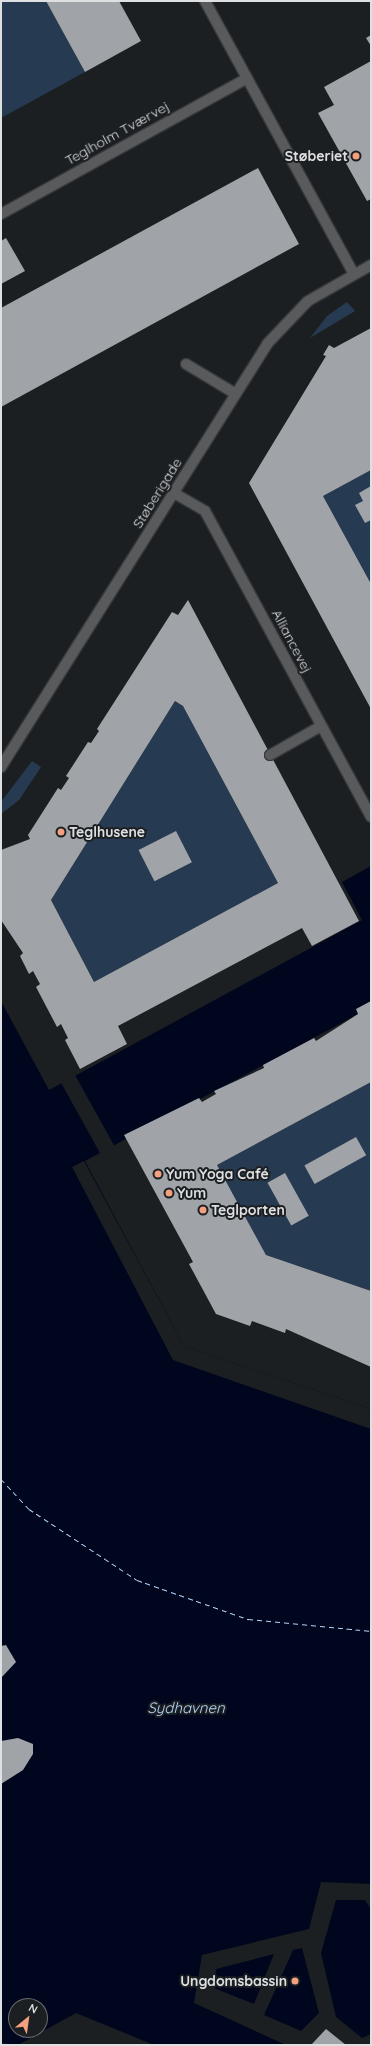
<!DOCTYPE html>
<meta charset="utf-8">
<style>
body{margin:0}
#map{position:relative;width:372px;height:2046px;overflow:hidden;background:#1c1f22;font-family:Quicksand,sans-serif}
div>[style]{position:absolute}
.green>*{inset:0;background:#263b52}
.water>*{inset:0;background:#00061e}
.pier>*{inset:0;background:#1c1f22;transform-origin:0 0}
.ferry>*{height:1px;margin-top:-0.5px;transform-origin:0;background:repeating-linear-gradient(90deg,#b4d5fb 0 5px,transparent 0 9px)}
.building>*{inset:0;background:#a0a4a8;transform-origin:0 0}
.roads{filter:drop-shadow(1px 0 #373a3d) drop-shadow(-1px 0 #373a3d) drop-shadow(0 1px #373a3d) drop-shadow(0 -1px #373a3d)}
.minor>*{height:10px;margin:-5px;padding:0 5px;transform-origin:5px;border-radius:5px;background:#595a5c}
.dots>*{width:11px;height:11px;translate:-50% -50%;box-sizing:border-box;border:2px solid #1c1f22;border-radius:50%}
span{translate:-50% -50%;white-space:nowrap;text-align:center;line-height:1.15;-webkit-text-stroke:4px #1c1f22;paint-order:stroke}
.street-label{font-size:14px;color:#dee0e2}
.poi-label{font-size:14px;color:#dee0e2;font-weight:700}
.right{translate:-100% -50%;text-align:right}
.left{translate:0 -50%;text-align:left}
.water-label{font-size:15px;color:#b4d5fb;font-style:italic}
.frame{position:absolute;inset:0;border:2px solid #dee0e2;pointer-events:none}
.north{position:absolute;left:8px;top:1998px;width:40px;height:40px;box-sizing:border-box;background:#1c1f22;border:1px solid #6a6c6f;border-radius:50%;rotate:29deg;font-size:11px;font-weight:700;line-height:16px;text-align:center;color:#dee0e2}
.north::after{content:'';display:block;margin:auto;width:14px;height:18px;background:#f2a080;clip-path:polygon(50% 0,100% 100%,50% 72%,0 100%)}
</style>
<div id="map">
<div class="green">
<div style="clip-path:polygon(1px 1px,46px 1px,85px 72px,1px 118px)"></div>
<div style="clip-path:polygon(347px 302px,355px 311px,310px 338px,327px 316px)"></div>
<div style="clip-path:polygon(371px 470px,371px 584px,323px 496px)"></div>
<div style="clip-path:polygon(175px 701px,183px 706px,278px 883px,94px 982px,51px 900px)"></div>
<div style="clip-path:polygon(32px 761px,41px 767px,19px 800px,1px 814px,1px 802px)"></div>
<div style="clip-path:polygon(371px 1082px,371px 1291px,266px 1255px,217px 1165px)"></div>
</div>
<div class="water">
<div style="clip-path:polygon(evenodd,371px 866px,371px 1007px,85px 1161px,184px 1346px,371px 1409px,371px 2045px,154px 2045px,76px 2013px,18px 2045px,1px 2043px,1px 1001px,49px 1090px,362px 920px,342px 882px,371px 866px,16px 2006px,40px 2006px,40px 2030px,16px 2030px,16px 2006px)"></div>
</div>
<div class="pier">
<div style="left:75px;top:1075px;width:81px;height:16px;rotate:61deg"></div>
<div style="clip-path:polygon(84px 1161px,184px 1346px,371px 1409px,371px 1429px,173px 1360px,72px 1167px)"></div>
<div style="clip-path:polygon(evenodd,321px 1882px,371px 1884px,371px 1909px,365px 1900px,336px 1900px,321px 1953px,336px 2017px,362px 2038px,371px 2034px,371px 2045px,286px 2045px,194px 2003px,202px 1955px,309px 1929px,321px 1882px,302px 1948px,319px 2013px,301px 2031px,264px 2015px,293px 1950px,302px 1948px,321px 1882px,274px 1954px,254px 2004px,214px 1988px,216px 1969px,274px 1954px)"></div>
</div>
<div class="ferry">
<div style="left:1px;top:1479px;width:41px;rotate:47deg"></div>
<div style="left:29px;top:1509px;width:129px;rotate:33.3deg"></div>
<div style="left:137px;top:1580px;width:118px;rotate:19.4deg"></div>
<div style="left:248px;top:1619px;width:124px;rotate:5.6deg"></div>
</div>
<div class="building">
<div style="clip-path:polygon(46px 1px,119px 1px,141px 41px,85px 72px)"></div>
<div style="clip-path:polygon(371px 35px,371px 46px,366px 38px)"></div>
<div style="clip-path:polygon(371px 61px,371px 199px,367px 201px,318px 113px,334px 105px,324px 87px)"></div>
<div style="clip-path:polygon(258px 168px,299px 244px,1px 407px,1px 308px)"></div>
<div style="clip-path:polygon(6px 238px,25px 271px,1px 284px,1px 241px)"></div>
<div style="clip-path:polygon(371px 328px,371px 470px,323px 496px,371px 584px,371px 709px,249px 483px,326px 356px,323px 355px,329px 345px,334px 348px)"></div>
<div style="clip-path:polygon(371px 486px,371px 520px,365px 523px,355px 505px,363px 501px,359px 493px)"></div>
<div style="clip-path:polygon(evenodd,188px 600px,359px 921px,312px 946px,302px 928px,118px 1026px,127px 1044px,80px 1069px,65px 1040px,68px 1038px,61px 1024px,57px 1027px,36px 987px,40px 984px,33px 971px,29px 974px,20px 956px,23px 953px,1px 920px,1px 850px,30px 839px,28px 835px,58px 788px,61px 790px,69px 778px,66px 776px,88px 742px,91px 743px,99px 731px,97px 729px,172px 612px,178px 615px,188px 600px,175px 701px,183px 706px,278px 883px,94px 982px,51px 900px,175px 701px)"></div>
<div style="left:176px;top:831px;width:35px;height:42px;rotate:63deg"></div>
<div style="clip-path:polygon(371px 1001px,371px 1082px,217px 1165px,266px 1255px,371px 1291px,371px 1367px,286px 1329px,285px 1333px,252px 1321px,250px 1326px,216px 1314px,189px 1264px,193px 1262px,124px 1135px,199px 1098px,202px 1102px,216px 1094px,214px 1091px,264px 1068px,263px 1065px,314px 1038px,316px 1041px,358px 1014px,356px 1009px)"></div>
<div style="left:356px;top:1137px;width:21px;height:59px;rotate:61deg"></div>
<div style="left:285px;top:1173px;width:49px;height:20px;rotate:61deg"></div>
<div style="clip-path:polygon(6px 1645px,16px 1662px,1px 1678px,1px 1646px)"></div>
<div style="clip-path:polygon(18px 1738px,33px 1744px,33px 1754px,23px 1770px,1px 1784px,1px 1741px)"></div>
<div style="clip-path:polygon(326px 2029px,346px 2045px,311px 2045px)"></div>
</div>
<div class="roads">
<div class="minor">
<div style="left:205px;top:1px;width:311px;rotate:61.4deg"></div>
<div style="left:1px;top:214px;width:281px;rotate:-28.9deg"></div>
<div style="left:186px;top:364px;width:58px;rotate:31deg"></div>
<div style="left:174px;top:493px;width:36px;rotate:30deg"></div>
<div style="left:205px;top:511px;width:348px;rotate:61.5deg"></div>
<div style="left:270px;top:755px;width:59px;rotate:-29.6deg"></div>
<div style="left:1px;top:767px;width:500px;rotate:-57.8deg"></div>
<div style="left:267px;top:344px;width:59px;rotate:-46.4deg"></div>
<div style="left:308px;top:301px;width:73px;rotate:-29.7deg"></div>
</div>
</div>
<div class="dots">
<div style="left:356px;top:156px;background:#f2a080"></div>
<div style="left:61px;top:832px;background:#f2a080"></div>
<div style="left:158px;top:1174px;background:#f2a080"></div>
<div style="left:169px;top:1193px;background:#f2a080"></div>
<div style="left:203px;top:1210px;background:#f2a080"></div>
<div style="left:295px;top:1981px;background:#f2a080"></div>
</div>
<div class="street-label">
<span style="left:117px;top:133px;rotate:-29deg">Teglholm Tværvej</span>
<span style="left:157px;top:493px;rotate:-58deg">Støberigade</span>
<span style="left:292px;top:641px;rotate:62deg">Alliancevej</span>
</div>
<div class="poi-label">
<span class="right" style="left:348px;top:156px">Støberiet</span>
<span class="left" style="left:69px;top:832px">Teglhusene</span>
<span class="left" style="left:166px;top:1174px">Yum Yoga Café</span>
<span class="left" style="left:177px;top:1193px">Yum</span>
<span class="left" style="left:211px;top:1210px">Teglporten</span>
<span class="right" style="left:287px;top:1981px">Ungdomsbassin</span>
</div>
<div class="water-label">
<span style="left:186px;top:1708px">Sydhavnen</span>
</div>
<div class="frame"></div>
<div class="north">N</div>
</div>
